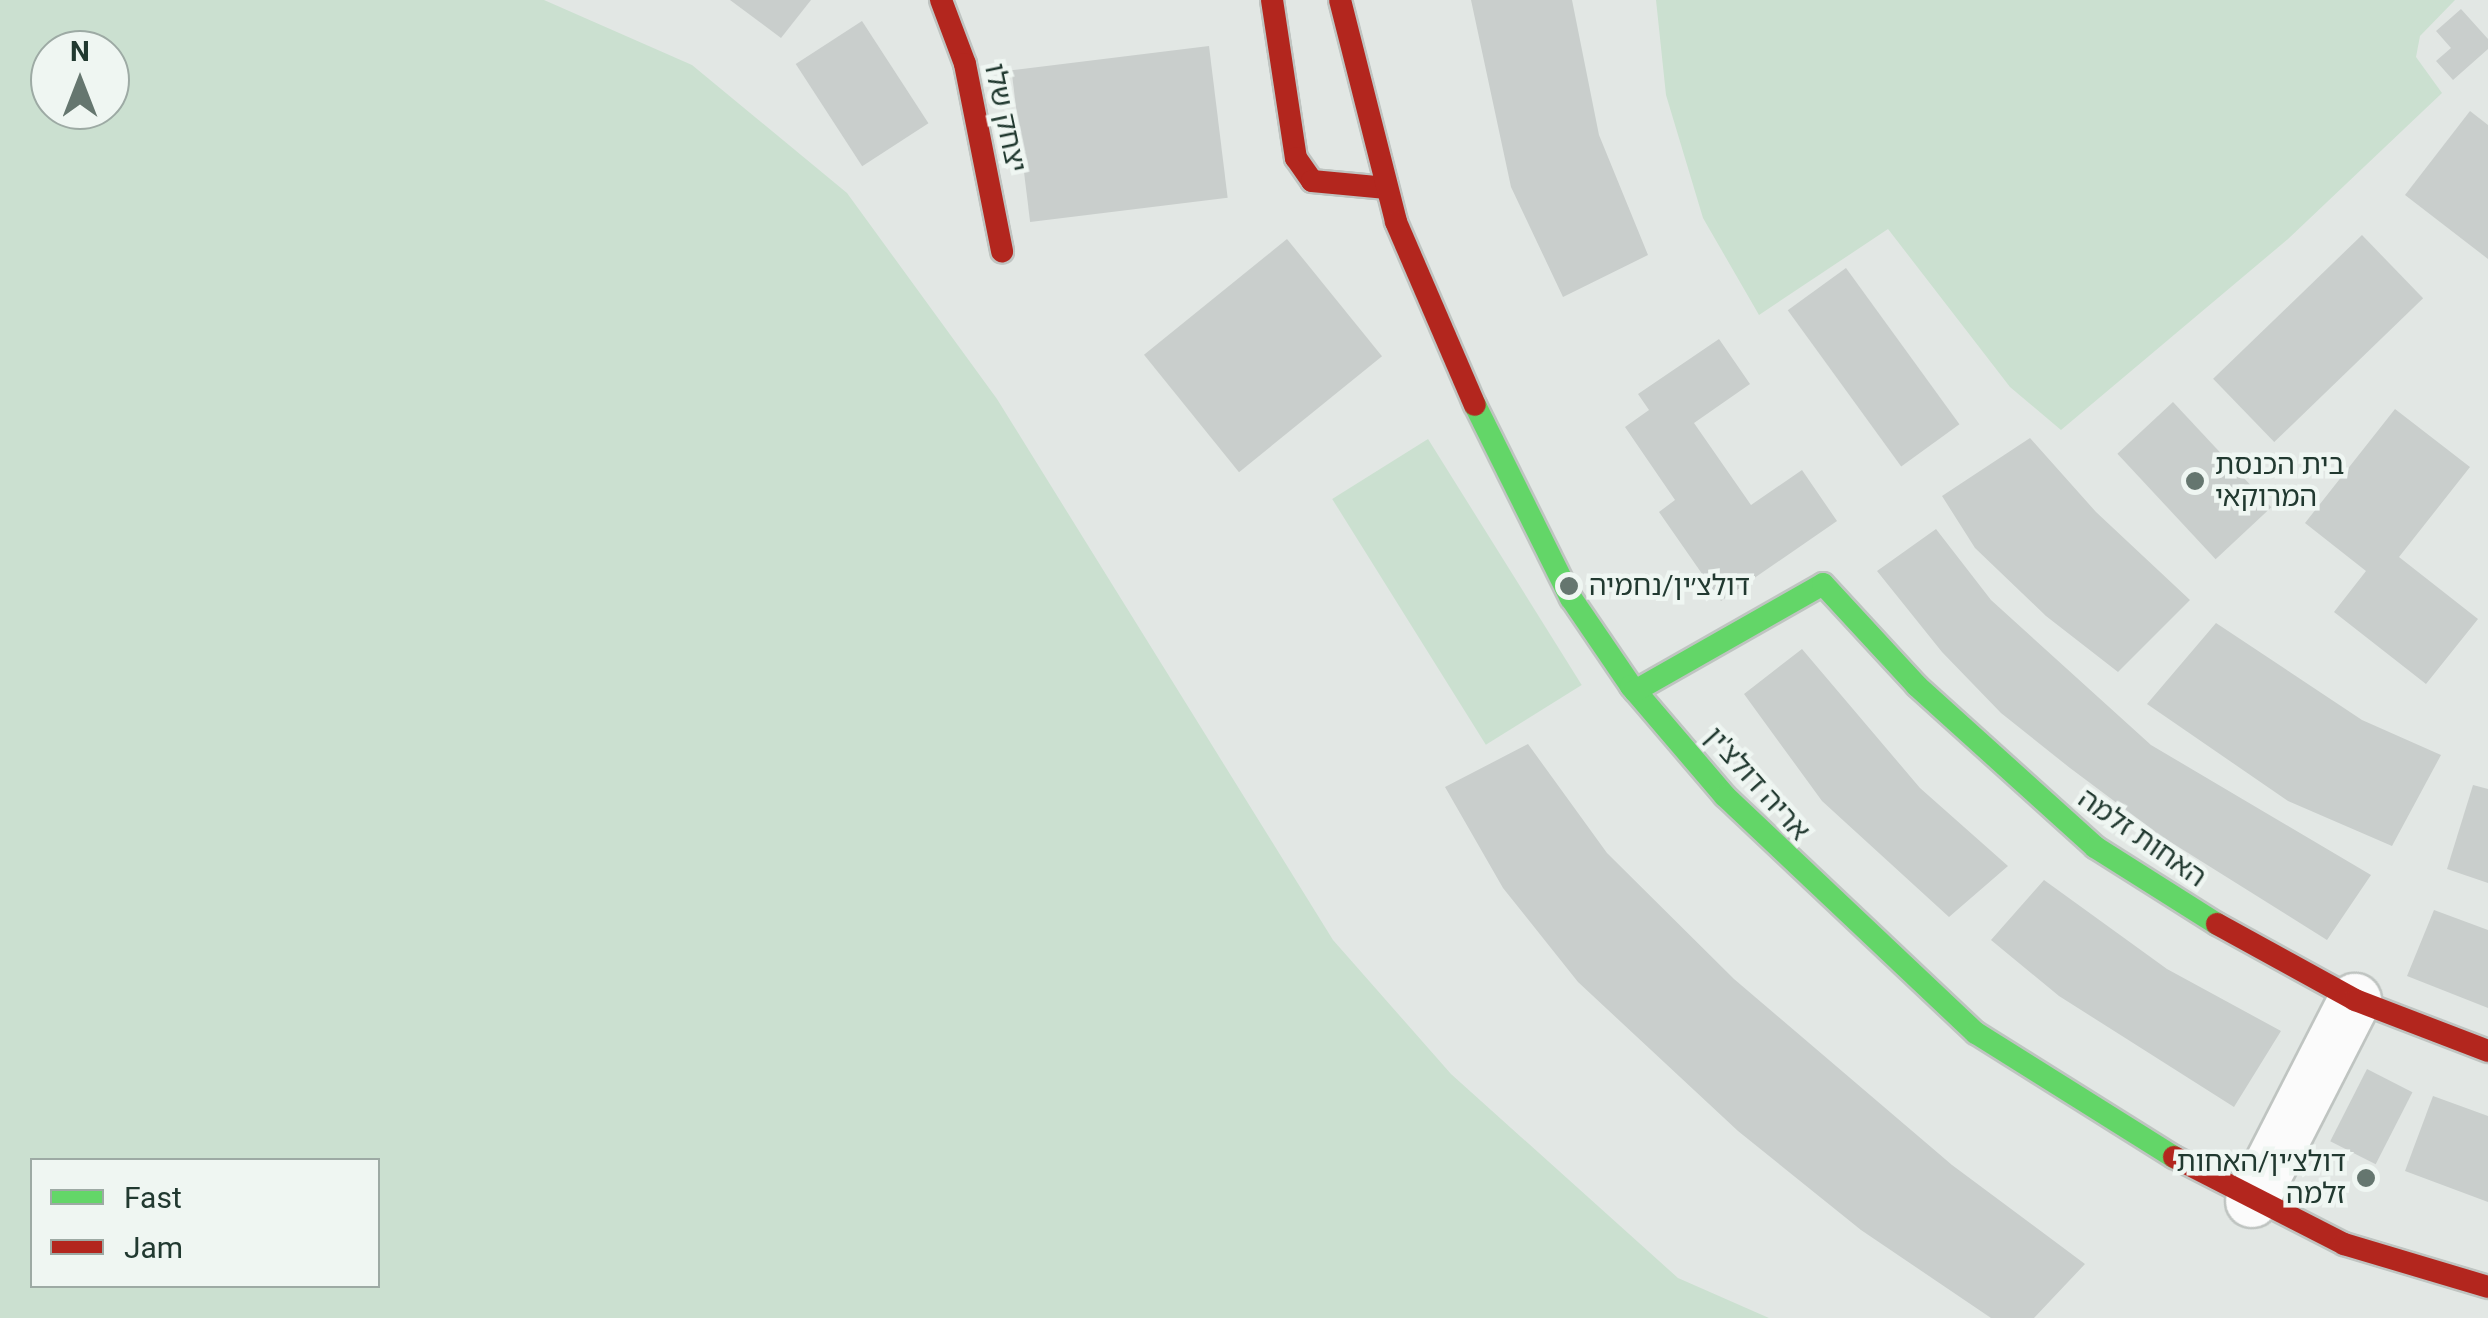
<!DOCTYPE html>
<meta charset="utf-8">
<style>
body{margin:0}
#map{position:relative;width:2488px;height:1318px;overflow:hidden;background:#e2e7e4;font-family:Roboto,"Noto Sans Hebrew",sans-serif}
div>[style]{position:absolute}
.green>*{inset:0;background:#cbe0d0;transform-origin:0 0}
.building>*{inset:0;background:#c9cecc;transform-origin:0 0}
.roads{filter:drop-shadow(2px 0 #bfc4c1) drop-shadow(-2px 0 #bfc4c1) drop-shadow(0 2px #bfc4c1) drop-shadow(0 -2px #bfc4c1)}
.street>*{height:52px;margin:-26px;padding:0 26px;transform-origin:26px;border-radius:26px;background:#fbfbfb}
.fast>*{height:22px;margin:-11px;padding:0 11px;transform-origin:11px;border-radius:11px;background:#63d668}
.jam>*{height:22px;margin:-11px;padding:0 11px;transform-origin:11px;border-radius:11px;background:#b3261e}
.dots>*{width:28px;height:28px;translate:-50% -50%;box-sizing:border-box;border:5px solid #eff6f2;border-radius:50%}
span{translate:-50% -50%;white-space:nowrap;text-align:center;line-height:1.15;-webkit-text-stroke:9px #eff6f2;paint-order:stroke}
.street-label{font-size:28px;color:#213930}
.poi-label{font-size:28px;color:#213930}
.left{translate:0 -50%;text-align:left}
.right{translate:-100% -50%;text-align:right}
.legend{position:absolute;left:30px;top:1158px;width:350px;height:130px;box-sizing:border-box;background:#eff6f2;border:2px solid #9daaa4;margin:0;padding:12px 18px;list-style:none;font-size:30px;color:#213930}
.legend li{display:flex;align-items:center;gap:20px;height:50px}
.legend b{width:50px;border:2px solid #9daaa4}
.north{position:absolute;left:30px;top:30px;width:100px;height:100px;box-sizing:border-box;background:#eff6f2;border:2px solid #9daaa4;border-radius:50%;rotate:0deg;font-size:28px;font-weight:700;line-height:40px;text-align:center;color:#213930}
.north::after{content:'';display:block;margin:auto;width:35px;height:45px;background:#65766f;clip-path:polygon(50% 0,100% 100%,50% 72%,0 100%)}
</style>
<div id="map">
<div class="green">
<div style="clip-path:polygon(evenodd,0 0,544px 0,692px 65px,847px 193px,997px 399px,1333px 940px,1451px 1074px,1678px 1278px,1769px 1318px,0 1318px,0 0,50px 50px,110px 50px,110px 110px,50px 110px,50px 50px,0 0,32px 1160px,378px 1160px,378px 1286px,32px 1286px,32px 1160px)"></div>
<div style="clip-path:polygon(1656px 0,2455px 0,2420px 36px,2416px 57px,2442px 93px,2288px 239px,2061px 430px,2010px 387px,1888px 229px,1759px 315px,1703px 218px,1666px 95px)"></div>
<div style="left:1428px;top:439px;width:290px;height:113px;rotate:58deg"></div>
</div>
<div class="building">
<div style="clip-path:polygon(730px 0,811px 0,781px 38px)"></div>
<div style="clip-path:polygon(1471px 0,1572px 0,1599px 135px,1648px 255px,1563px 297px,1511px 187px)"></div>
<div style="clip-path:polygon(2461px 9px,2488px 39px,2488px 49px,2453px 80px,2436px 61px,2451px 48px,2436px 31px)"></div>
<div style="left:862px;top:21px;width:122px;height:79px;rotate:57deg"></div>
<div style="left:1209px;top:46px;width:153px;height:199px;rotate:83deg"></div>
<div style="clip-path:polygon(2470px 111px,2488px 125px,2488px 259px,2405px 195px)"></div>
<div style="left:2362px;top:235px;width:88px;height:207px;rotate:46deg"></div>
<div style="left:1287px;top:239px;width:151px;height:184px;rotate:51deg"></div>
<div style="left:1846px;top:268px;width:193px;height:72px;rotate:54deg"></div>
<div style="clip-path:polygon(1719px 339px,1750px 384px,1694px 423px,1751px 505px,1802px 470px,1837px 521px,1721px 601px,1659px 512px,1675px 500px,1625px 427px,1649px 410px,1638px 394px)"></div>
<div style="left:2173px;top:402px;width:144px;height:76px;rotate:47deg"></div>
<div style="clip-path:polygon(2395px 409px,2470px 467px,2399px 557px,2478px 619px,2426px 684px,2334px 612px,2366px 571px,2305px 523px)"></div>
<div style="clip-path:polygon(2030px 438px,2096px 512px,2190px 600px,2118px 672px,2046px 616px,1975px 548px,1942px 496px)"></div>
<div style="clip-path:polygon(1936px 529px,1991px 600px,2151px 745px,2371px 875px,2327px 940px,2161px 836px,2070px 768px,2001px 713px,1942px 652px,1877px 571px)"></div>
<div style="clip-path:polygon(2216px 623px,2362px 720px,2441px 755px,2392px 846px,2288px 801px,2147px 704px)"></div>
<div style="clip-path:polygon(1802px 649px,1920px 788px,2008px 866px,1949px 917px,1822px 801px,1744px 694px)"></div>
<div style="clip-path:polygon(1528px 744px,1607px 853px,1734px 979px,1952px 1165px,2085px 1264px,2034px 1318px,1991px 1318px,1861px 1230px,1738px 1131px,1578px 982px,1503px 888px,1445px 787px)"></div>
<div style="clip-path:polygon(2473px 785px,2488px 789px,2488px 883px,2447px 869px)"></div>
<div style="clip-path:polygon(2044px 880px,2167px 969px,2281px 1031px,2234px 1107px,2059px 996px,1991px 940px)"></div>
<div style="clip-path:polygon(2434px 910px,2488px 930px,2488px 1008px,2407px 976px)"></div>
<div style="left:2367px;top:1069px;width:51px;height:81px;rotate:27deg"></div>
<div style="clip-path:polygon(2433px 1096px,2488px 1116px,2488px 1202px,2405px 1171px)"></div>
</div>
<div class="roads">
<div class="street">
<div style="left:2252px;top:1201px;width:226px;rotate:-62.9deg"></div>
</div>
<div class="fast">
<div style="left:1475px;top:405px;width:216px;rotate:63.6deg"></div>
<div style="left:1571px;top:598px;width:107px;rotate:55.7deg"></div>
<div style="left:1631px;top:686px;width:145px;rotate:49.5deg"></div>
<div style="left:1725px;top:796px;width:345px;rotate:43.4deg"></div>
<div style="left:1976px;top:1033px;width:234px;rotate:32.1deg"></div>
<div style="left:1635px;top:691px;width:216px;rotate:-29.6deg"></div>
<div style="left:1823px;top:584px;width:139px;rotate:47.3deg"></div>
<div style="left:1917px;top:686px;width:240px;rotate:42.1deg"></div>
<div style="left:2095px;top:847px;width:144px;rotate:32.3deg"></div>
</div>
<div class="jam">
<div style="left:941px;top:0;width:68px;rotate:69.4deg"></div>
<div style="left:965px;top:64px;width:191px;rotate:78.8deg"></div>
<div style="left:1272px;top:0;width:160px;rotate:81.4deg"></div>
<div style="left:1296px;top:158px;width:28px;rotate:55deg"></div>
<div style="left:1312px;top:181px;width:75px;rotate:5.3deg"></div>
<div style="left:1340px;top:0;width:229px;rotate:75.8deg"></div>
<div style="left:1396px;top:222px;width:199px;rotate:66.7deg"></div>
<div style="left:2217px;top:924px;width:158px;rotate:28.8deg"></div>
<div style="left:2355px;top:1000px;width:142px;rotate:21deg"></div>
<div style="left:2174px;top:1157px;width:191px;rotate:27.1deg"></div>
<div style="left:2344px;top:1244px;width:150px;rotate:16.6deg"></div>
</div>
</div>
<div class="dots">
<div style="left:2195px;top:481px;background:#65766f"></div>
<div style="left:1569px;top:586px;background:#65766f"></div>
<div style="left:2366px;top:1178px;background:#65766f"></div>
</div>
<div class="street-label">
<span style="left:1005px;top:118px;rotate:78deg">יצחק שלו</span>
<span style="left:1757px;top:784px;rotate:48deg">אריה דולצ'ין</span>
<span style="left:2142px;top:838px;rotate:35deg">האחות זלמה</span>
</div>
<div class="poi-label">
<span class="left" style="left:2215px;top:481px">בית הכנסת<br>המרוקאי</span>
<span class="left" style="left:1589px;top:586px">דולצ׳ין/נחמיה</span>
<span class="right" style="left:2346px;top:1178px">דולצ׳ין/האחות<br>זלמה</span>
</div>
<ul class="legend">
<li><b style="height:12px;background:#63d668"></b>Fast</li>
<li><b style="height:12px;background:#b3261e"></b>Jam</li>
</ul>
<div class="north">N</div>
</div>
